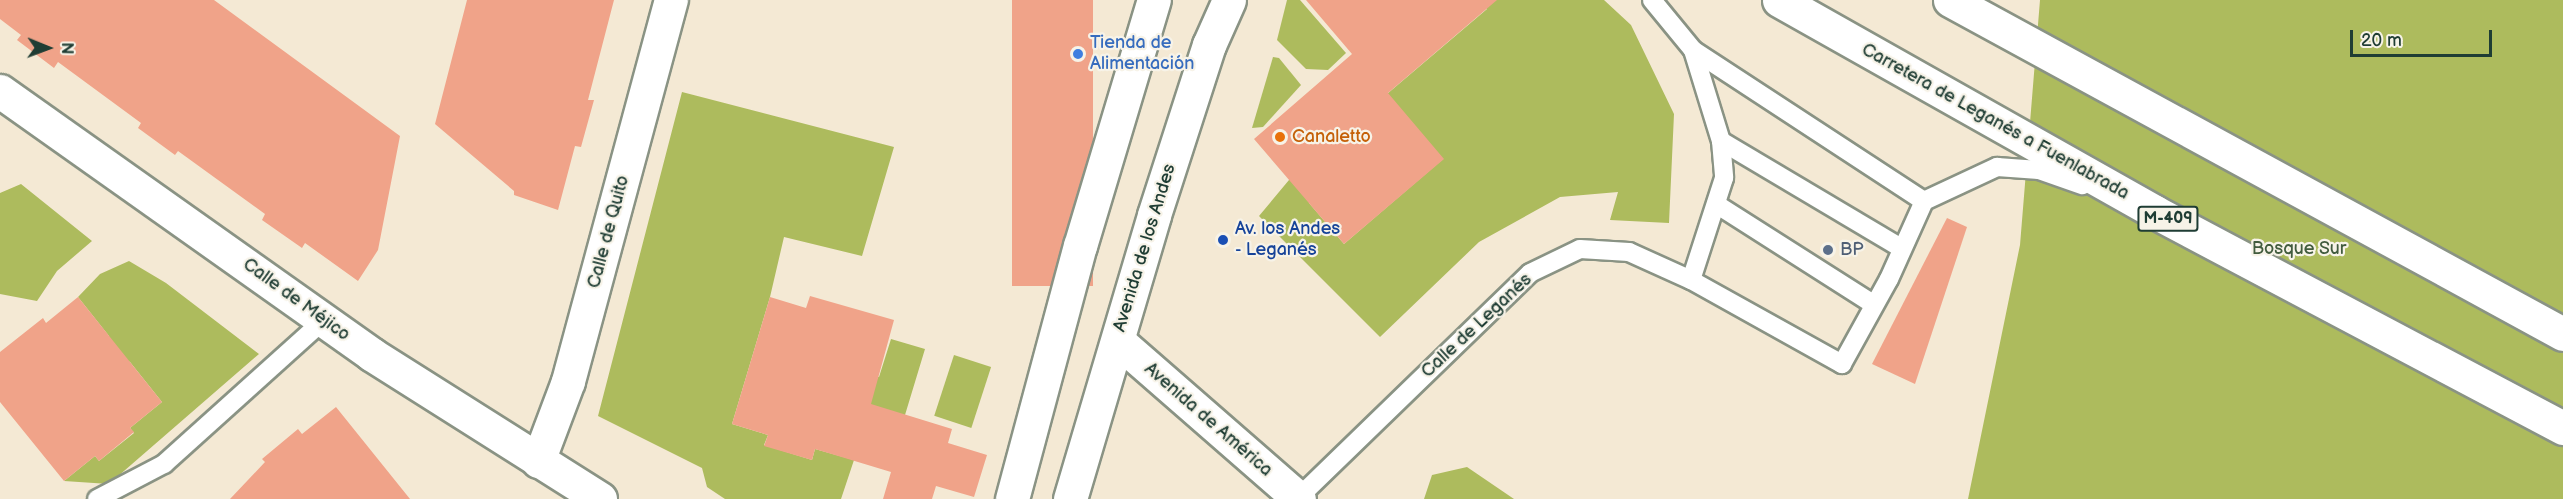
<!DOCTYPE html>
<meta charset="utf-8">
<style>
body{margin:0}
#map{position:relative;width:2563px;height:499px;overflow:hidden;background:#f4e9d4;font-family:"Balsamiq Sans",sans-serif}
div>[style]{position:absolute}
.green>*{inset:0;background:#adbb5d;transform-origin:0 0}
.building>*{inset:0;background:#f0a389;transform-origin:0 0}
.roads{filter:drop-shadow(2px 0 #8a9384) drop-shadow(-2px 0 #8a9384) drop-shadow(0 2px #8a9384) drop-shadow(0 -2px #8a9384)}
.lane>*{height:18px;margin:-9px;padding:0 9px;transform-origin:9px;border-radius:9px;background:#fff}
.street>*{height:33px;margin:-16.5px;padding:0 16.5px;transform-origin:16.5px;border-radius:16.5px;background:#fff}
.secondary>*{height:33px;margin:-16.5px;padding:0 16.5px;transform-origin:16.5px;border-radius:16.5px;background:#fff}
.highway>*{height:33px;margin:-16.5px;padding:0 16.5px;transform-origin:16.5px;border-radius:16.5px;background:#fff}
.dots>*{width:16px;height:16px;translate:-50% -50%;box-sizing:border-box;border:3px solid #f7f3e8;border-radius:50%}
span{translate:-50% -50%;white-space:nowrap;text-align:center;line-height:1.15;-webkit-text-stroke:4.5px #f7f3e8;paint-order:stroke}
.shield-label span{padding:2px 4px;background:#f7f3e8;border:2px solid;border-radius:4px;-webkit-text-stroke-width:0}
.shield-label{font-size:16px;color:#1f3d34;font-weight:700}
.shop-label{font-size:18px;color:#366cbe}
.left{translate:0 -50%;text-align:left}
.street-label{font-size:18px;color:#1f3d34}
.food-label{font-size:18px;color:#c56008}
.transit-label{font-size:18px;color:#164399}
.park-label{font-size:18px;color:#425c3e}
.service-label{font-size:18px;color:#4e5e75}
.north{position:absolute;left:18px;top:18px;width:60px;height:60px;-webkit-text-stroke:4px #f7f3e8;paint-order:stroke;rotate:91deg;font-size:16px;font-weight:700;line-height:24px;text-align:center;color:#1f3d34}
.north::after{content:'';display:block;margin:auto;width:21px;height:27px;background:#1f3d34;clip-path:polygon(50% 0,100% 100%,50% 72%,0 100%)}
.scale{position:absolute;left:2350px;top:30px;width:142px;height:27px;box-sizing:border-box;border:3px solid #1f3d34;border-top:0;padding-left:8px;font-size:18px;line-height:21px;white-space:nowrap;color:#1f3d34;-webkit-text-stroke:4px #f7f3e8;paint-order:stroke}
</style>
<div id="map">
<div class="green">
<div style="clip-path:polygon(1287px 0,1300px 0,1346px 53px,1328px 70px,1306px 69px,1277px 40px)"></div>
<div style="clip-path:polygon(1480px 0,1604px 0,1631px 25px,1674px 114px,1669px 223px,1610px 220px,1618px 192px,1560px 197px,1479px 242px,1380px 337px,1259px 216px,1289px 180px,1308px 164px,1309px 203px,1344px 244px,1443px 159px,1387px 94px,1487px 9px)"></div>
<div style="clip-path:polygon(2040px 0,2563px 0,2563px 499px,1968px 499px,2020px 245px)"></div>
<div style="clip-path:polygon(1273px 57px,1279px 58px,1301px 85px,1263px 127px,1252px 128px)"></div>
<div style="clip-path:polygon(682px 92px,894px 147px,862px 256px,784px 237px,770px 297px,732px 424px,768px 435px,764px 445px,812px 460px,815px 449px,854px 460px,841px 499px,725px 499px,707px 487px,702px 468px,598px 416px)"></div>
<div style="clip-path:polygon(21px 184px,92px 241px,57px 271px,37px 301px,0 294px,0 193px)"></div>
<div style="clip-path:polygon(129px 261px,166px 283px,259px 354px,109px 484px,64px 481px,95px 456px,99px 461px,134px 433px,130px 428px,162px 402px,130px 362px,96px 347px,109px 336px,78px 297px,100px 274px)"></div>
<div style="clip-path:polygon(891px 339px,925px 349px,905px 415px,828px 406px,840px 365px,879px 377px)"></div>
<div style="left:954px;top:355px;width:39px;height:64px;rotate:18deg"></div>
<div style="clip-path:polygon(1467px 467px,1514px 499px,1515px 499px,1424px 499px,1432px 475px)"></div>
</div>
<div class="building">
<div style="clip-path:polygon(0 0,214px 0,400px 136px,378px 250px,358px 281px,305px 243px,302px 248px,262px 220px,265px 214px,178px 151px,175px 155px,138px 128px,141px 123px,58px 62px,54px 68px,17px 40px,21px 35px,0 19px)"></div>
<div style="clip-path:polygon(467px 0,614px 0,588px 100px,594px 100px,581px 147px,575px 146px,558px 210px,514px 195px,514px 191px,435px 124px)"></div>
<div style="left:1012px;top:0;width:81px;height:286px"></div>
<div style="clip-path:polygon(1306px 0,1497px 0,1388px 93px,1444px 159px,1344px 244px,1254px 139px,1352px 54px)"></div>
<div style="clip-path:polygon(1947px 218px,1967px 227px,1915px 384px,1872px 364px)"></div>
<div style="clip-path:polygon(810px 296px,894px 320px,871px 404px,952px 429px,948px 443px,987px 455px,974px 497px,936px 486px,932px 499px,883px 499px,891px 472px,815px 449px,812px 460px,764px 446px,768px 435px,732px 424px,770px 297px,806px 308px)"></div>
<div style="clip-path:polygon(78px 297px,162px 402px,130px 428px,134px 432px,99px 461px,95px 456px,64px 481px,0 402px,0 352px,43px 318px,46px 323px)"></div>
<div style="clip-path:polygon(336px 407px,410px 499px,230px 499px,265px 462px,262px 459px,298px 429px,302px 434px)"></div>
</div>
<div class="roads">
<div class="lane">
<div style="left:1652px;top:0;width:65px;rotate:50.6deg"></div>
<div style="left:1693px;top:50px;width:95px;rotate:72.9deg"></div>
<div style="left:1721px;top:141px;width:37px;rotate:85deg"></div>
<div style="left:1724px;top:178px;width:107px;rotate:107.9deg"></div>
<div style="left:1693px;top:50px;width:276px;rotate:33.2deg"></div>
<div style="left:1721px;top:141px;width:209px;rotate:30.7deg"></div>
<div style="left:1716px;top:204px;width:186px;rotate:32.5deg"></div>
<div style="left:1298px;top:498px;width:323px;rotate:-44.1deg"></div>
<div style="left:1530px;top:273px;width:55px;rotate:-25.6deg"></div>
<div style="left:1580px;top:249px;width:49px;rotate:3.5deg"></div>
<div style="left:1629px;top:252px;width:68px;rotate:24.3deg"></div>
<div style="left:1691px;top:280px;width:173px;rotate:29.1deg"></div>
<div style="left:1842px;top:364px;width:97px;rotate:-61.1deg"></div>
<div style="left:1889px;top:279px;width:85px;rotate:-65.8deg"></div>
<div style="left:1924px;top:201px;width:81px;rotate:-25deg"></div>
<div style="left:1997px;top:167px;width:42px;rotate:4.1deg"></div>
<div style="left:2039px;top:170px;width:46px;rotate:19.2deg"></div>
<div style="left:97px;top:499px;width:76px;rotate:-27.6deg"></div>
<div style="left:164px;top:464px;width:215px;rotate:-42deg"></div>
</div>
<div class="street">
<div style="left:0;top:91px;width:455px;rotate:35.3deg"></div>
<div style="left:371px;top:354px;width:271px;rotate:32.3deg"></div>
<div style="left:1118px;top:341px;width:240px;rotate:41.1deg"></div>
<div style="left:538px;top:461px;width:85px;rotate:-69.4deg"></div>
<div style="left:568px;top:381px;width:395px;rotate:-74.9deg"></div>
</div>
<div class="secondary">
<div style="left:1012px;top:499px;width:262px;rotate:-75deg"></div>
<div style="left:1080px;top:246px;width:257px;rotate:-73.3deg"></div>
<div style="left:1070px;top:499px;width:296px;rotate:-73.5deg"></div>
<div style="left:1154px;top:215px;width:179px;rotate:-72.1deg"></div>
<div style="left:1209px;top:45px;width:49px;rotate:-66deg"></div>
</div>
<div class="highway">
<div style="left:1779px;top:0;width:432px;rotate:29.4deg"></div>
<div style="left:2155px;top:212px;width:462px;rotate:27.9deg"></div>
<div style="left:1950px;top:0;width:698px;rotate:28.58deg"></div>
</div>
</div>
<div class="dots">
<div style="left:1078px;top:54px;background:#3f7fe0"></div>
<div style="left:1280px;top:137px;background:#e8710a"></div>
<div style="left:1223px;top:240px;background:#1a4fb4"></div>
<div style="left:1828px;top:250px;background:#5c6f8a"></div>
</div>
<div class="shield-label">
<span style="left:2168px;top:219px">M-409</span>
</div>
<div class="shop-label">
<span class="left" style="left:1090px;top:54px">Tienda de<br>Alimentación</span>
</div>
<div class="street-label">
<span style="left:1995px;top:122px;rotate:29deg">Carretera de Leganés a Fuenlabrada</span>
<span style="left:609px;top:232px;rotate:-75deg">Calle de Quito</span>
<span style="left:1145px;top:248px;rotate:-73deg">Avenida de los Andes</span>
<span style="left:296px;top:300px;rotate:36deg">Calle de Méjico</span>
<span style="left:1477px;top:326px;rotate:-43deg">Calle de Leganés</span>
<span style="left:1208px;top:420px;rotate:41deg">Avenida de América</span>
</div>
<div class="food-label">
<span class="left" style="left:1292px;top:137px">Canaletto</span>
</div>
<div class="transit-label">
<span class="left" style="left:1235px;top:240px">Av. los Andes<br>- Leganés</span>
</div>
<div class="park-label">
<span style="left:2299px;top:249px">Bosque Sur</span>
</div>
<div class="service-label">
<span class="left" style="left:1840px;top:250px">BP</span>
</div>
<div class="north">N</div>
<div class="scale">20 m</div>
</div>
